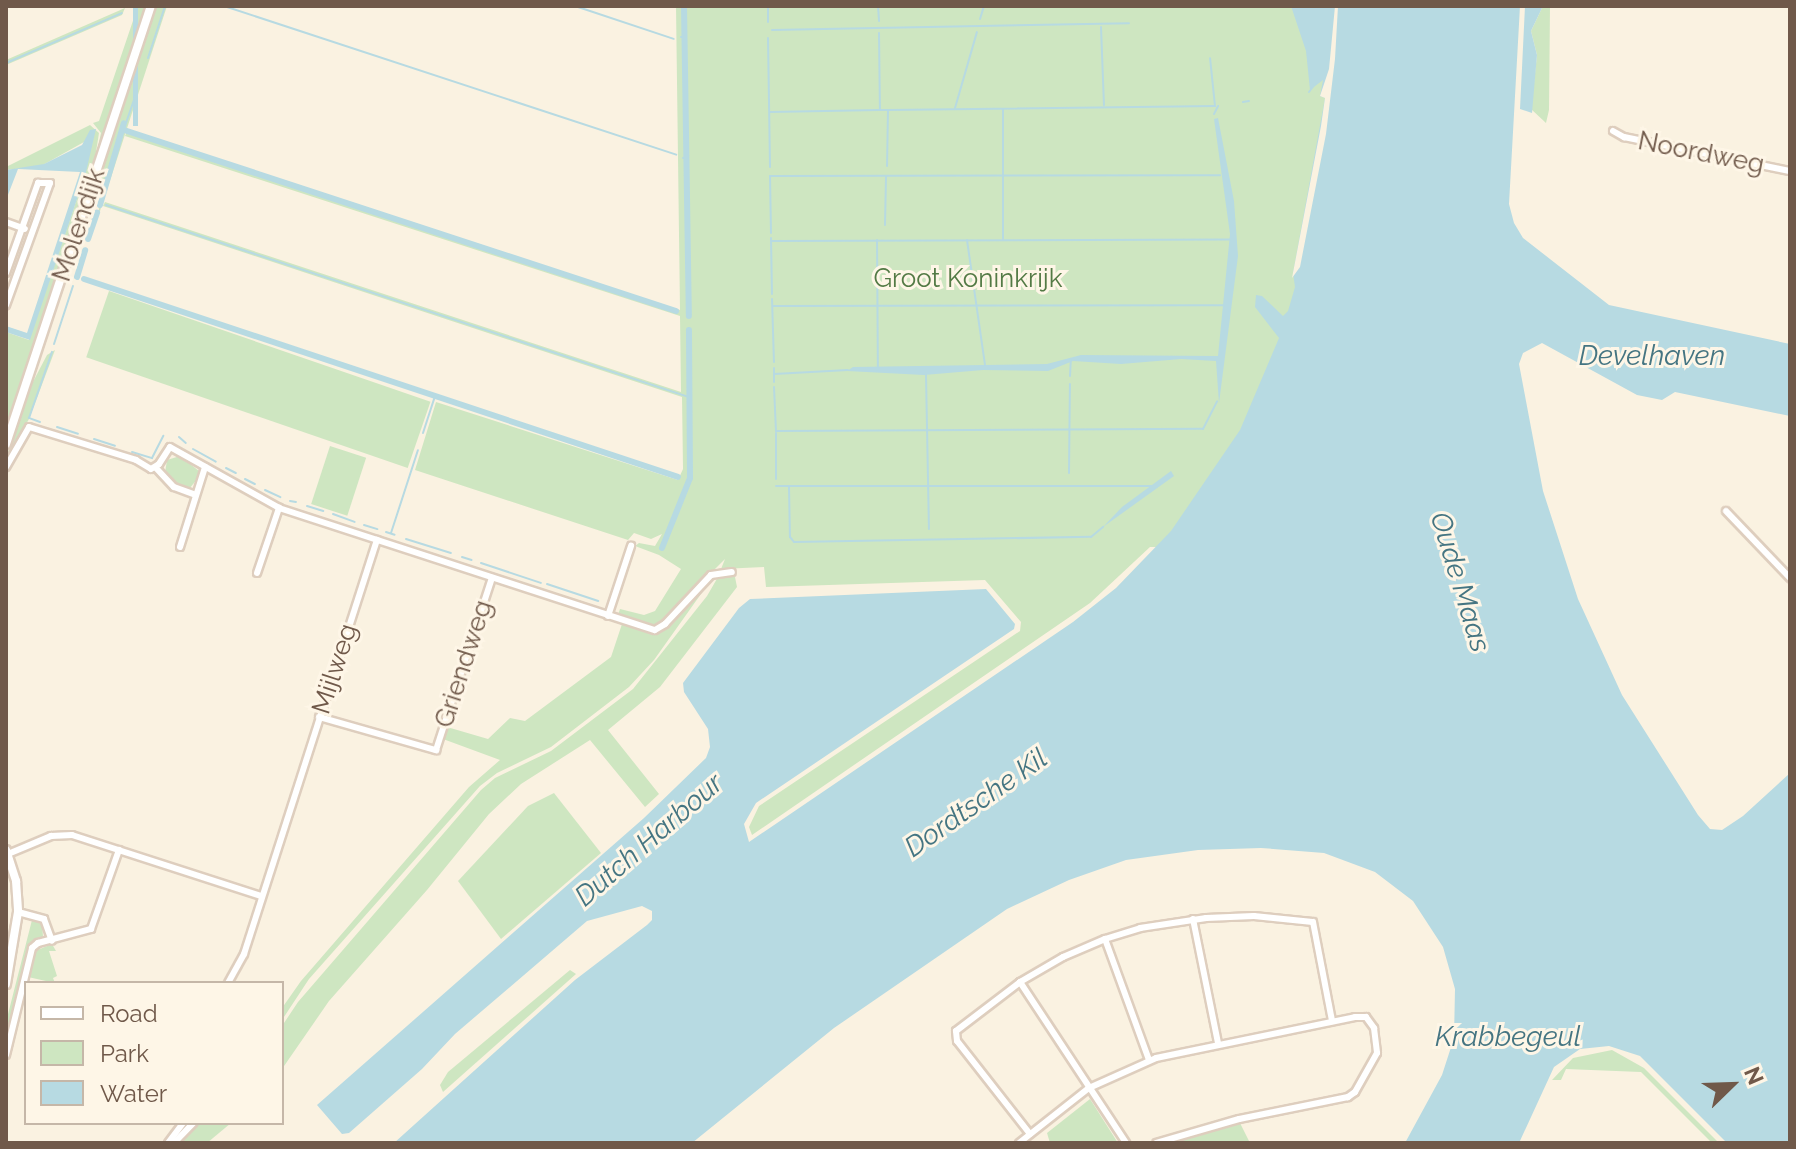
<!DOCTYPE html>
<style>
body{margin:0}
#map{position:relative;width:1796px;height:1149px;overflow:hidden;background:#faf2e1;font-family:Raleway,sans-serif}
div>[style]{position:absolute}
.green>*{inset:0;background:#cee6c1;transform-origin:0 0}
.water>*{inset:0;background:#b7dae2;transform-origin:0 0}
.pier>*{inset:0;background:#faf2e1}
.stream>*{height:2px;margin:-1px;padding:0 1px;transform-origin:1px;border-radius:1px;background:#b7dae2}
.canal>*{height:6px;margin:-3px;padding:0 3px;transform-origin:3px;border-radius:3px;background:#b7dae2}
.roads{filter:drop-shadow(2px 0 #decebe) drop-shadow(-2px 0 #decebe) drop-shadow(0 2px #decebe) drop-shadow(0 -2px #decebe)}
.minor>*{height:6px;margin:-3px;padding:0 3px;transform-origin:3px;border-radius:3px;background:#fff}
.tertiary>*{height:8px;margin:-4px;padding:0 4px;transform-origin:4px;border-radius:4px;background:#fff}
span{translate:-50% -50%;white-space:nowrap;text-align:center;line-height:1.15;-webkit-text-stroke:6px #fef6e7;paint-order:stroke}
.street-label{font-size:26px;color:#70594a}
.park-label{font-size:26px;color:#537a45}
.water-label{font-size:28px;color:#457582;font-style:italic}
.frame{position:absolute;inset:0;border:8px solid #70594a;pointer-events:none}
.legend{position:absolute;left:24px;top:981px;width:260px;height:144px;box-sizing:border-box;background:#fef6e7;border:2px solid #c5b7a8;margin:0;padding:10px 14px;list-style:none;font-size:24px;color:#70594a}
.legend li{display:flex;align-items:center;gap:16px;height:40px}
.legend b{width:40px;border:2px solid #c5b7a8}
.north{position:absolute;left:1692px;top:1045px;width:80px;height:80px;-webkit-text-stroke:6px #fef6e7;paint-order:stroke;rotate:67deg;font-size:22px;font-weight:700;line-height:32px;text-align:center;color:#70594a}
.north::after{content:'';display:block;margin:auto;width:28px;height:36px;background:#70594a;clip-path:polygon(50% 0,100% 100%,50% 72%,0 100%)}
</style>
<div id="map">
<div class="green">
<div style="clip-path:polygon(138px 6px,149px 6px,94px 165px,101px 133px,93px 123px,99px 121px)"></div>
<div style="clip-path:polygon(154px 6px,167px 6px,99px 214px,98px 174px)"></div>
<div style="clip-path:polygon(676px 6px,1344px 6px,1288px 333px,1237px 448px,1159px 547px,1150px 547px,1090px 603px,752px 835px,749px 827px,759px 806px,1020px 631px,1021px 622px,985px 580px,766px 587px,764px 567px,721px 569px,725px 559px,661px 623px,650px 626px,618px 615px,620px 609px,644px 615px,655px 611px,681px 569px,659px 555px,635px 546px,639px 543px,655px 546px,662px 534px,651px 539px,634px 533px,628px 540px,415px 470px,436px 402px,678px 480px,683px 469px,682px 397px,103px 206px,105px 202px,681px 392px,680px 316px,125px 136px,128px 129px,680px 310px)"></div>
<div style="clip-path:polygon(1543px 6px,1550px 6px,1549px 110px,1546px 123px,1531px 109px,1537px 55px,1531px 31px)"></div>
<div style="clip-path:polygon(125px 8px,122px 15px,6px 65px,6px 60px)"></div>
<div style="clip-path:polygon(90px 125px,99px 133px,92px 177px,6px 439px,6px 332px,29px 340px,86px 172px,84px 142px,41px 166px,6px 170px,6px 167px)"></div>
<div style="left:109px;top:291px;width:340px;height:70px;rotate:19deg"></div>
<div style="clip-path:polygon(55px 350px,29px 419px,6px 459px,25px 397px,47px 355px)"></div>
<div style="left:330px;top:446px;width:38px;height:61px;rotate:18deg"></div>
<div style="clip-path:polygon(180px 456px,199px 471px,199px 477px,189px 489px,181px 488px,165px 473px,167px 460px)"></div>
<div style="clip-path:polygon(729px 575px,735px 577px,737px 587px,660px 687px,608px 730px,659px 794px,645px 807px,590px 740px,521px 784px,489px 814px,427px 890px,329px 1001px,282px 1069px,282px 1026px,298px 1002px,481px 790px,495px 778px,551px 751px,633px 689px,707px 596px,718px 577px)"></div>
<div style="clip-path:polygon(713px 577px,654px 660px,629px 687px,551px 747px,497px 773px,480px 786px,309px 979px,282px 1020px,282px 1008px,301px 981px,469px 787px,500px 760px,443px 739px,447px 727px,488px 739px,510px 718px,525px 721px,611px 657px,622px 624px,654px 633px,662px 630px)"></div>
<div style="clip-path:polygon(554px 793px,601px 853px,501px 939px,458px 881px,528px 806px)"></div>
<div style="clip-path:polygon(32px 920px,42px 924px,43px 936px,30px 947px,6px 1041px,6px 1022px)"></div>
<div style="clip-path:polygon(52px 944px,56px 951px,49px 951px,57px 976px,53px 978px,55px 983px,28px 977px,35px 951px)"></div>
<div style="clip-path:polygon(570px 970px,576px 974px,443px 1092px,440px 1085px,448px 1072px)"></div>
<div style="clip-path:polygon(1612px 1050px,1644px 1068px,1719px 1143px,1712px 1143px,1641px 1072px,1566px 1069px,1561px 1080px,1552px 1080px,1573px 1058px)"></div>
<div style="clip-path:polygon(1090px 1099px,1118px 1143px,1050px 1143px,1047px 1133px)"></div>
<div style="clip-path:polygon(196px 1123px,231px 1123px,207px 1143px,174px 1143px)"></div>
<div style="clip-path:polygon(1240px 1123px,1250px 1143px,1172px 1143px,1174px 1142px)"></div>
</div>
<div class="water">
<div style="left:133px;top:6px;width:5px;height:120px"></div>
<div style="clip-path:polygon(1291px 6px,1520px 6px,1509px 204px,1514px 223px,1523px 238px,1609px 305px,1790px 344px,1790px 416px,1675px 392px,1662px 400px,1637px 395px,1542px 343px,1523px 353px,1519px 364px,1543px 491px,1578px 599px,1622px 695px,1698px 815px,1710px 829px,1722px 830px,1743px 816px,1790px 773px,1790px 1143px,1727px 1143px,1640px 1056px,1609px 1046px,1580px 1049px,1554px 1067px,1519px 1143px,1405px 1143px,1442px 1075px,1454px 1038px,1455px 989px,1443px 947px,1413px 901px,1375px 872px,1324px 853px,1261px 848px,1198px 850px,1126px 860px,1069px 880px,1007px 909px,834px 1028px,692px 1143px,394px 1143px,575px 980px,647px 925px,652px 920px,652px 911px,642px 906px,587px 921px,455px 1034px,422px 1069px,349px 1133px,342px 1134px,317px 1105px,644px 818px,706px 758px,710px 747px,708px 729px,684px 692px,683px 683px,739px 608px,750px 599px,986px 589px,1015px 624px,1014px 629px,756px 803px,744px 824px,749px 842px,1073px 622px,1116px 588px,1171px 531px,1240px 430px,1279px 338px,1255px 307px,1256px 295px,1262px 296px,1283px 316px,1288px 311px,1295px 287px,1293px 273px,1325px 98px,1320px 96px,1323px 80px,1310px 90px,1306px 51px)"></div>
<div style="clip-path:polygon(1525px 6px,1543px 6px,1531px 31px,1537px 55px,1532px 113px,1520px 109px)"></div>
<div style="clip-path:polygon(1218px 118px,1234px 201px,1238px 256px,1219px 403px,1216px 361px,1181px 359px,1121px 364px,1073px 361px,1048px 371px,983px 370px,924px 375px,847px 371px,853px 367px,1047px 364px,1081px 355px,1218px 356px,1230px 234px,1214px 119px)"></div>
<div style="clip-path:polygon(96px 129px,86px 172px,30px 340px,6px 332px,6px 326px,27px 333px,80px 172px,18px 169px,6px 200px,6px 170px,44px 164px,82px 145px,90px 130px)"></div>
<div style="clip-path:polygon(1171px 471px,1174px 476px,1103px 527px,1122px 507px)"></div>
</div>
<div class="pier">
<div style="clip-path:polygon(1335px 6px,1338px 6px,1335px 59px,1326px 134px,1300px 267px,1292px 278px,1321px 126px,1325px 98px,1320px 96px,1329px 69px)"></div>
</div>
<div class="stream">
<div style="left:224px;top:6px;width:476px;rotate:18.2deg"></div>
<div style="left:575px;top:6px;width:104px;rotate:18.4deg"></div>
<div style="left:768px;top:6px;width:16px;rotate:90deg"></div>
<div style="left:878px;top:6px;width:15px;rotate:86deg"></div>
<div style="left:6px;top:8px;width:4px;rotate:-27deg"></div>
<div style="left:980px;top:19px;width:14px;rotate:-73deg"></div>
<div style="left:1101px;top:27px;width:78px;rotate:87.8deg"></div>
<div style="left:772px;top:30px;width:357px;rotate:-1.1deg"></div>
<div style="left:879px;top:33px;width:77px;rotate:89.3deg"></div>
<div style="left:880px;top:110px;width:8px"></div>
<div style="left:888px;top:110px;width:56px;rotate:91deg"></div>
<div style="left:681px;top:37px;width:4px"></div>
<div style="left:768px;top:38px;width:129px;rotate:89.1deg"></div>
<div style="left:148px;top:58px;width:55px;rotate:-71.9deg"></div>
<div style="left:6px;top:63px;width:126px;rotate:-23.3deg"></div>
<div style="left:1309px;top:92px;width:10px;rotate:-53deg"></div>
<div style="left:1243px;top:102px;width:6px;rotate:-9deg"></div>
<div style="left:955px;top:108px;width:79px;rotate:-73.9deg"></div>
<div style="left:1003px;top:109px;width:130px;rotate:90deg"></div>
<div style="left:888px;top:110px;width:327px;rotate:-0.7deg"></div>
<div style="left:1215px;top:106px;width:48px;rotate:-95.9deg"></div>
<div style="left:770px;top:112px;width:109px;rotate:-1.1deg"></div>
<div style="left:1214px;top:114px;width:9px;rotate:-63deg"></div>
<div style="left:126px;top:123px;width:28px;rotate:-71deg"></div>
<div style="left:683px;top:158px;width:4px;rotate:-14deg"></div>
<div style="left:100px;top:203px;width:2px"></div>
<div style="left:106px;top:205px;width:614px;rotate:18.23deg"></div>
<div style="left:885px;top:225px;width:48px;rotate:-88.8deg"></div>
<div style="left:771px;top:233px;width:57px;rotate:-91deg"></div>
<div style="left:770px;top:176px;width:450px;rotate:-0.1deg"></div>
<div style="left:771px;top:238px;width:56px;rotate:89deg"></div>
<div style="left:877px;top:240px;width:130px;rotate:89.6deg"></div>
<div style="left:967px;top:240px;width:126px;rotate:81.8deg"></div>
<div style="left:771px;top:241px;width:459px;rotate:-0.2deg"></div>
<div style="left:75px;top:277px;width:1px;rotate:-45deg"></div>
<div style="left:772px;top:299px;width:63px;rotate:88.2deg"></div>
<div style="left:773px;top:306px;width:451px;rotate:-0.1deg"></div>
<div style="left:54px;top:344px;width:61px;rotate:-71.9deg"></div>
<div style="left:774px;top:368px;width:14px;rotate:90deg"></div>
<div style="left:774px;top:374px;width:74px;rotate:-3.1deg"></div>
<div style="left:926px;top:375px;width:154px;rotate:88.9deg"></div>
<div style="left:1070px;top:376px;width:17px;rotate:-87deg"></div>
<div style="left:774px;top:387px;width:44px;rotate:87.4deg"></div>
<div style="left:776px;top:431px;width:427px;rotate:-0.3deg"></div>
<div style="left:1203px;top:429px;width:31px;rotate:-63deg"></div>
<div style="left:40px;top:422px;width:12px;rotate:-160deg"></div>
<div style="left:29px;top:418px;width:70px;rotate:-70.8deg"></div>
<div style="left:57px;top:427px;width:22px;rotate:18deg"></div>
<div style="left:423px;top:433px;width:38px;rotate:-72deg"></div>
<div style="left:776px;top:433px;width:46px;rotate:90deg"></div>
<div style="left:179px;top:437px;width:9px;rotate:41deg"></div>
<div style="left:94px;top:439px;width:22px;rotate:18deg"></div>
<div style="left:193px;top:449px;width:26px;rotate:29deg"></div>
<div style="left:132px;top:452px;width:21px;rotate:17deg"></div>
<div style="left:152px;top:458px;width:25px;rotate:-63deg"></div>
<div style="left:226px;top:468px;width:11px;rotate:27deg"></div>
<div style="left:1069px;top:473px;width:89px;rotate:-89.4deg"></div>
<div style="left:245px;top:479px;width:11px;rotate:27deg"></div>
<div style="left:776px;top:486px;width:377px"></div>
<div style="left:789px;top:487px;width:50px;rotate:88.9deg"></div>
<div style="left:790px;top:537px;width:6px;rotate:51deg"></div>
<div style="left:794px;top:542px;width:297px;rotate:-1deg"></div>
<div style="left:1091px;top:537px;width:16px;rotate:-40deg"></div>
<div style="left:265px;top:490px;width:17px;rotate:25deg"></div>
<div style="left:290px;top:501px;width:6px;rotate:9deg"></div>
<div style="left:307px;top:506px;width:17px;rotate:17deg"></div>
<div style="left:333px;top:514px;width:23px;rotate:20deg"></div>
<div style="left:364px;top:525px;width:14px;rotate:17deg"></div>
<div style="left:386px;top:532px;width:9px;rotate:18deg"></div>
<div style="left:391px;top:533px;width:87px;rotate:-72deg"></div>
<div style="left:406px;top:539px;width:47px;rotate:17.3deg"></div>
<div style="left:462px;top:557px;width:10px;rotate:17deg"></div>
<div style="left:481px;top:563px;width:63px;rotate:18.4deg"></div>
<div style="left:547px;top:584px;width:54px;rotate:18.4deg"></div>
</div>
<div class="canal">
<div style="left:684px;top:6px;width:310px;rotate:89.1deg"></div>
<div style="left:124px;top:130px;width:581px;rotate:18.15deg"></div>
<div style="left:100px;top:205px;width:85px;rotate:-73.7deg"></div>
<div style="left:88px;top:239px;width:28px;rotate:-71deg"></div>
<div style="left:77px;top:277px;width:28px;rotate:-73deg"></div>
<div style="left:84px;top:279px;width:626px;rotate:18.43deg"></div>
<div style="left:662px;top:548px;width:75px;rotate:-68.2deg"></div>
<div style="left:690px;top:478px;width:148px;rotate:-90.4deg"></div>
</div>
<div class="roads">
<div class="minor">
<div style="left:1613px;top:131px;width:13px;rotate:29deg"></div>
<div style="left:1624px;top:137px;width:169px;rotate:11.6deg"></div>
<div style="left:6px;top:222px;width:20px;rotate:20deg"></div>
<div style="left:6px;top:273px;width:96px;rotate:-70.4deg"></div>
<div style="left:38px;top:183px;width:12px"></div>
<div style="left:50px;top:183px;width:130px;rotate:109.8deg"></div>
<div style="left:6px;top:467px;width:46px;rotate:-60.1deg"></div>
<div style="left:29px;top:427px;width:112px;rotate:17.1deg"></div>
<div style="left:136px;top:460px;width:17px;rotate:31deg"></div>
<div style="left:151px;top:469px;width:9px;rotate:-32deg"></div>
<div style="left:159px;top:464px;width:20px;rotate:-57deg"></div>
<div style="left:170px;top:447px;width:125px;rotate:29.2deg"></div>
<div style="left:279px;top:508px;width:395px;rotate:18deg"></div>
<div style="left:655px;top:630px;width:12px;rotate:-31deg"></div>
<div style="left:665px;top:624px;width:67px;rotate:-46.8deg"></div>
<div style="left:711px;top:575px;width:21px;rotate:-8deg"></div>
<div style="left:156px;top:468px;width:26px;rotate:47deg"></div>
<div style="left:174px;top:487px;width:23px;rotate:20deg"></div>
<div style="left:1726px;top:511px;width:93px;rotate:46.3deg"></div>
<div style="left:180px;top:547px;width:84px;rotate:-72.6deg"></div>
<div style="left:257px;top:573px;width:69px;rotate:-71.3deg"></div>
<div style="left:608px;top:616px;width:74px;rotate:-71.8deg"></div>
<div style="left:319px;top:717px;width:122px;rotate:15.8deg"></div>
<div style="left:436px;top:750px;width:181px;rotate:-72deg"></div>
<div style="left:8px;top:854px;width:47px;rotate:-22.7deg"></div>
<div style="left:51px;top:836px;width:21px;rotate:-3deg"></div>
<div style="left:72px;top:835px;width:199px;rotate:17.9deg"></div>
<div style="left:18px;top:912px;width:27px;rotate:15deg"></div>
<div style="left:44px;top:919px;width:23px;rotate:70deg"></div>
<div style="left:1193px;top:919px;width:126px;rotate:78.6deg"></div>
<div style="left:1105px;top:939px;width:129px;rotate:70deg"></div>
<div style="left:1020px;top:982px;width:193px;rotate:56.6deg"></div>
<div style="left:228px;top:983px;width:33px;rotate:-61deg"></div>
<div style="left:244px;top:954px;width:435px;rotate:-72.2deg"></div>
<div style="left:6px;top:1055px;width:110px;rotate:-76.3deg"></div>
<div style="left:32px;top:948px;width:8px;rotate:-40deg"></div>
<div style="left:38px;top:943px;width:55px;rotate:-14.8deg"></div>
<div style="left:91px;top:929px;width:84px;rotate:-70.5deg"></div>
<div style="left:1030px;top:1134px;width:118px;rotate:-128.1deg"></div>
<div style="left:957px;top:1041px;width:10px;rotate:-96deg"></div>
<div style="left:956px;top:1031px;width:81px;rotate:-37.4deg"></div>
<div style="left:1020px;top:982px;width:50px;rotate:-30.2deg"></div>
<div style="left:1063px;top:957px;width:46px;rotate:-23.2deg"></div>
<div style="left:1105px;top:939px;width:37px;rotate:-17deg"></div>
<div style="left:1140px;top:928px;width:67px;rotate:-8.6deg"></div>
<div style="left:1206px;top:918px;width:48px;rotate:-2.4deg"></div>
<div style="left:1254px;top:916px;width:59px;rotate:5.8deg"></div>
<div style="left:1313px;top:922px;width:101px;rotate:79.1deg"></div>
<div style="left:168px;top:1143px;width:25px;rotate:-53deg"></div>
<div style="left:174px;top:1143px;width:28px;rotate:-46deg"></div>
<div style="left:1019px;top:1143px;width:89px;rotate:-38.2deg"></div>
<div style="left:1089px;top:1088px;width:73px;rotate:-24.1deg"></div>
<div style="left:1156px;top:1058px;width:203px;rotate:-11.6deg"></div>
<div style="left:1355px;top:1017px;width:11px"></div>
<div style="left:1366px;top:1017px;width:14px;rotate:54deg"></div>
<div style="left:1374px;top:1028px;width:25px;rotate:83deg"></div>
<div style="left:1377px;top:1053px;width:45px;rotate:119.4deg"></div>
<div style="left:1355px;top:1092px;width:9px;rotate:144deg"></div>
<div style="left:1348px;top:1097px;width:111px;rotate:168.6deg"></div>
<div style="left:1239px;top:1119px;width:86px;rotate:163.9deg"></div>
</div>
<div class="tertiary">
<div style="left:6px;top:444px;width:461px;rotate:-71.7deg"></div>
<div style="left:6px;top:850px;width:33px;rotate:72deg"></div>
<div style="left:16px;top:881px;width:31px;rotate:86deg"></div>
<div style="left:18px;top:912px;width:73px;rotate:99.5deg"></div>
</div>
</div>
<div class="street-label">
<span style="left:1701px;top:153px;rotate:11deg">Noordweg</span>
<span style="left:79px;top:225px;rotate:-72deg">Molendijk</span>
<span style="left:464px;top:664px;rotate:-72deg">Griendweg</span>
<span style="left:335px;top:669px;rotate:-72deg">Mijlweg</span>
</div>
<div class="park-label">
<span style="left:968px;top:279px">Groot Koninkrijk</span>
</div>
<div class="water-label">
<span style="left:1652px;top:356px">Develhaven</span>
<span style="left:1460px;top:582px;rotate:73deg">Oude Maas</span>
<span style="left:976px;top:803px;rotate:-35deg">Dordtsche Kil</span>
<span style="left:649px;top:840px;rotate:-41deg">Dutch Harbour</span>
<span style="left:1508px;top:1037px">Krabbegeul</span>
</div>
<div class="frame"></div>
<ul class="legend">
<li><b style="height:10px;background:#fff"></b>Road</li>
<li><b style="height:22px;background:#cee6c1"></b>Park</li>
<li><b style="height:22px;background:#b7dae2"></b>Water</li>
</ul>
<div class="north">N</div>
</div>
